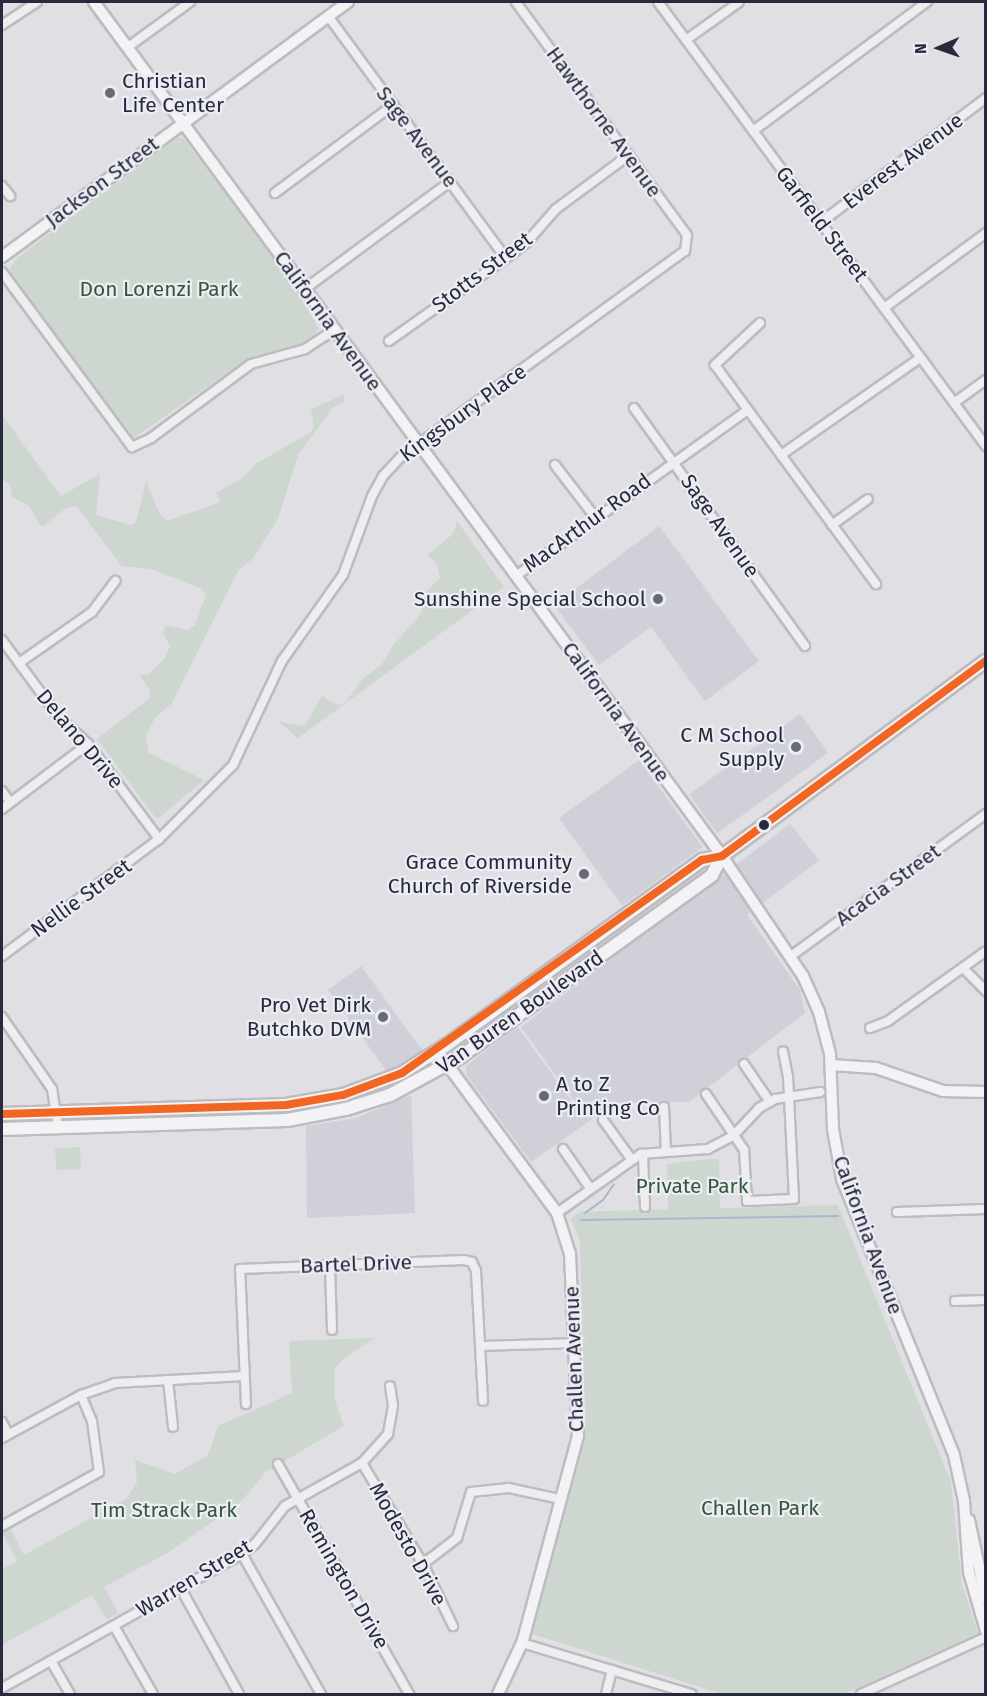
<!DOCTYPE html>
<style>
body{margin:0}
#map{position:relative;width:987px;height:1696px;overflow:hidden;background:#dfdfe4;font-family:"Fira Sans",sans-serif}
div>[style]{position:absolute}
.built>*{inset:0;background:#cfd0d8;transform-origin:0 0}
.green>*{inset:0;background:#cdd7d0;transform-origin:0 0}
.stream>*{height:2px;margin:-1px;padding:0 1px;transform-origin:1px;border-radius:1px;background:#aeb4ce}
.roads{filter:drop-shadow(2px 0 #bcbcc1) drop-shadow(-2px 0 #bcbcc1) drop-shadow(0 2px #bcbcc1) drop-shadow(0 -2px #bcbcc1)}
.street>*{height:8px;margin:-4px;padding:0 4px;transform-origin:4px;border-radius:4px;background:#eeeef1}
.secondary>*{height:10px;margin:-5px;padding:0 5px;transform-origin:5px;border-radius:5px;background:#f3f3f5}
.primary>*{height:12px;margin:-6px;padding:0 6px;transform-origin:6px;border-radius:6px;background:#f3f3f5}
.bus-1>*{height:8px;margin:-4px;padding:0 4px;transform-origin:4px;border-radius:4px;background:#f26522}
.dots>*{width:16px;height:16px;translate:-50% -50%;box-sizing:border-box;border:3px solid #ecedf4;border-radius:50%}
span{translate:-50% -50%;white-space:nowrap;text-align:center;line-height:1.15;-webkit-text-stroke:4.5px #ecedf4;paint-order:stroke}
.poi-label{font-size:21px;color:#27293c}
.left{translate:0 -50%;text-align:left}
.right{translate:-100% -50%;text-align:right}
.street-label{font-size:21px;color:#27293c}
.park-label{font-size:21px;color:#355738}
.frame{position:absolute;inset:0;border:3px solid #27293c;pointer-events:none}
.north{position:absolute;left:909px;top:18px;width:60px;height:60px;-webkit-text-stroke:4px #ecedf4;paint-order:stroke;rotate:268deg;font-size:16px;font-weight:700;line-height:24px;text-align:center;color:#27293c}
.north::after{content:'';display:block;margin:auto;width:21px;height:27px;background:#27293c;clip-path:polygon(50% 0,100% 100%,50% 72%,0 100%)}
</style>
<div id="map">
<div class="built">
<div style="clip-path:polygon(659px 526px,759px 661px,705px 701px,651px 627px,599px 665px,554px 605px)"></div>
<div style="left:800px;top:714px;width:48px;height:137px;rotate:54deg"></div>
<div style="left:639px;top:760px;width:108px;height:99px;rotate:54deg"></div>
<div style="clip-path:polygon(790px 824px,819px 860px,747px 915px,800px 990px,805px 1013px,689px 1102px,576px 1103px,521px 1027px)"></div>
<div style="left:361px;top:966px;width:109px;height:41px;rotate:54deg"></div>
<div style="clip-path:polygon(517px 1026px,575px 1106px,609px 1107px,531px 1162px,467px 1076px,466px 1066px)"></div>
<div style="clip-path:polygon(411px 1095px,415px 1213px,307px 1218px,306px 1126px,356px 1118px)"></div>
</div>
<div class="green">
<div style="clip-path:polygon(177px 138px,183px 138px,210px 173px,300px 295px,318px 328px,315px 334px,297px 347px,244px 361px,134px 438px,13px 280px,10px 268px,17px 258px)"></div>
<div style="clip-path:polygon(343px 395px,345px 401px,333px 407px,298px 455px,278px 519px,253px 558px,238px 571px,172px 703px,155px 718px,146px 735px,149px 753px,204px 780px,160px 817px,155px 817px,97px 739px,150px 698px,149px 688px,139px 675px,148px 675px,165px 658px,170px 647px,163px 632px,166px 625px,188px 630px,195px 625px,206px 595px,202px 589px,151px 569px,122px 566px,76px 506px,66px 508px,42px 527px,29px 506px,12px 497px,10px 485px,2px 479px,2px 415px,61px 496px,100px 474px,96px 515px,131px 525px,136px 522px,146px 481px,160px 515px,167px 521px,221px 502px,216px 493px,244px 477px,255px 464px,310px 433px,314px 427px,311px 409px)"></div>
<div style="clip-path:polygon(457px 521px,504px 587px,298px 738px,278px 721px,305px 726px,322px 696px,337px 705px,344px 704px,363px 679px,382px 664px,394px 644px,421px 614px,424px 594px,440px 578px,437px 564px,427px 555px,453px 534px)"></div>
<div style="left:80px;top:1147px;width:22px;height:25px;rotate:87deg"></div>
<div style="clip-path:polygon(710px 1159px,719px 1159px,720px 1208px,838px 1205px,951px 1482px,962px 1585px,978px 1633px,844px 1694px,722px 1694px,532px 1634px,585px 1439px,580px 1241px,571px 1219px,580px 1212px,668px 1209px,667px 1164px)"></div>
<div style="clip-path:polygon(375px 1338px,344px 1358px,334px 1370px,335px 1401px,344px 1426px,266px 1472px,239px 1504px,167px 1553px,104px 1587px,118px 1613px,107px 1620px,92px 1595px,2px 1645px,2px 1569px,17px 1561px,2px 1532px,10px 1528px,24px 1555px,126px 1499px,137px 1483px,135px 1460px,175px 1474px,208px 1455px,218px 1426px,292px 1393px,289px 1341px)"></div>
</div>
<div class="stream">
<div style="left:585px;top:1213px;width:22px;rotate:-36deg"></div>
<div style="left:603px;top:1200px;width:19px;rotate:-55deg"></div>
<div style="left:581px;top:1220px;width:257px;rotate:-0.9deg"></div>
</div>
<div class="roads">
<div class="street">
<div style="left:658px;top:2px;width:552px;rotate:53.55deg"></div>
<div style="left:328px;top:16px;width:300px;rotate:53.7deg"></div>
<div style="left:2px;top:25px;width:42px;rotate:-33.3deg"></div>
<div style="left:686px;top:40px;width:65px;rotate:-35.6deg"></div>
<div style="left:128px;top:47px;width:77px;rotate:-36deg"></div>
<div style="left:753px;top:131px;width:217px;rotate:-36.6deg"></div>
<div style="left:2px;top:186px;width:13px;rotate:51deg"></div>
<div style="left:275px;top:193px;width:147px;rotate:-36.7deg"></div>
<div style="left:820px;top:223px;width:208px;rotate:-37deg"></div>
<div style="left:2px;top:272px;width:218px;rotate:53.4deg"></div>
<div style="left:132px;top:447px;width:21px;rotate:-25deg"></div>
<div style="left:151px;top:438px;width:124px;rotate:-36.5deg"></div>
<div style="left:251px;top:364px;width:56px;rotate:-15.5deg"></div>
<div style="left:305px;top:349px;width:35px;rotate:-33deg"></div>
<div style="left:306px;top:288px;width:179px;rotate:-36.4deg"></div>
<div style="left:884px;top:308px;width:127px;rotate:-36.3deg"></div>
<div style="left:760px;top:323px;width:62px;rotate:137deg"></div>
<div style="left:715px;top:365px;width:272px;rotate:53.7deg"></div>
<div style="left:389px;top:341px;width:143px;rotate:-35.4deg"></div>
<div style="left:506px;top:258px;width:26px;rotate:-37deg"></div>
<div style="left:527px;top:242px;width:44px;rotate:-48.7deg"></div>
<div style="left:556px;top:209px;width:91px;rotate:-36.5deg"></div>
<div style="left:954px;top:403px;width:39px;rotate:-36deg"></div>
<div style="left:634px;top:408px;width:293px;rotate:54.3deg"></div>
<div style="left:781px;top:455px;width:169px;rotate:-34.9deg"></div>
<div style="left:555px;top:465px;width:66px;rotate:52.4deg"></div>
<div style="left:832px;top:525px;width:44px;rotate:-35.8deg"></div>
<div style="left:516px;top:576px;width:285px;rotate:-35.6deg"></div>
<div style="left:2px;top:640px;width:94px;rotate:53.6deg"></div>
<div style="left:58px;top:716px;width:41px;rotate:43deg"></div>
<div style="left:88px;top:744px;width:119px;rotate:53.2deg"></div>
<div style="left:19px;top:663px;width:89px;rotate:-34.9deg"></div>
<div style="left:92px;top:612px;width:39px;rotate:-53deg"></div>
<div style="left:2px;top:791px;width:14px;rotate:54deg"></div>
<div style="left:2px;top:809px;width:108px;rotate:-37.1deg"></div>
<div style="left:2px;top:956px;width:196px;rotate:-36.7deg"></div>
<div style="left:159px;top:839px;width:105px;rotate:-45deg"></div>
<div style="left:233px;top:765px;width:115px;rotate:-64.8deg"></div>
<div style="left:282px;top:661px;width:105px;rotate:-54.7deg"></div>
<div style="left:343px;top:575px;width:84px;rotate:-69.8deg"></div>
<div style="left:372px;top:496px;width:23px;rotate:-61deg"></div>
<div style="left:383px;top:476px;width:26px;rotate:-47deg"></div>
<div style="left:401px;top:457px;width:351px;rotate:-36deg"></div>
<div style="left:685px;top:251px;width:16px;rotate:-83deg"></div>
<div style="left:687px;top:235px;width:289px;rotate:-126.3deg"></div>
<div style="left:791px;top:956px;width:241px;rotate:-36.1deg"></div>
<div style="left:963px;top:968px;width:33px;rotate:45deg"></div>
<div style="left:2px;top:1017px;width:88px;rotate:55.2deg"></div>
<div style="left:52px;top:1089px;width:38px;rotate:81deg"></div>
<div style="left:870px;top:1028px;width:19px;rotate:-21deg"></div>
<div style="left:888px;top:1021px;width:120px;rotate:-35.5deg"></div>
<div style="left:744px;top:1064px;width:46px;rotate:55.6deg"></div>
<div style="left:706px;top:1094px;width:68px;rotate:55.8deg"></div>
<div style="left:744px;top:1150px;width:51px;rotate:86.6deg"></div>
<div style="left:747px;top:1201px;width:47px;rotate:-2.4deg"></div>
<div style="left:794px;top:1199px;width:122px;rotate:-92.8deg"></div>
<div style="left:788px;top:1077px;width:26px;rotate:-101deg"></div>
<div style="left:664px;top:1107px;width:45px;rotate:87.5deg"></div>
<div style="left:603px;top:1120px;width:49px;rotate:54.1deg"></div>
<div style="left:563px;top:1149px;width:47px;rotate:55.3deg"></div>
<div style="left:643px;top:1154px;width:53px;rotate:87.8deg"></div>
<div style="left:897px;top:1212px;width:89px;rotate:-1.9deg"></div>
<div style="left:557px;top:1213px;width:103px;rotate:-35.1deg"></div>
<div style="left:641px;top:1154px;width:67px;rotate:-4.3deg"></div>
<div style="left:708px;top:1149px;width:30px;rotate:-28deg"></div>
<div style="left:734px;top:1135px;width:37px;rotate:-47deg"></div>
<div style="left:759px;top:1108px;width:18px;rotate:-29deg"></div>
<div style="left:775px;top:1099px;width:46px;rotate:-8.8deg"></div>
<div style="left:330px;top:1266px;width:64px;rotate:88.2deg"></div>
<div style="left:955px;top:1301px;width:31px;rotate:-2deg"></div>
<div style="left:481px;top:1346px;width:93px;rotate:-1.8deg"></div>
<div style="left:168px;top:1380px;width:47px;rotate:83.9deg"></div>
<div style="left:246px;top:1404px;width:135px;rotate:-92.5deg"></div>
<div style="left:240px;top:1269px;width:224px;rotate:-2.3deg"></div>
<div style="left:464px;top:1260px;width:8px;rotate:14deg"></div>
<div style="left:472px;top:1262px;width:10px;rotate:66deg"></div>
<div style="left:476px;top:1271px;width:130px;rotate:86.9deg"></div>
<div style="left:2px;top:1422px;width:13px;rotate:63deg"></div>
<div style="left:2px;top:1438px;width:90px;rotate:-28.6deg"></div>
<div style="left:81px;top:1395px;width:36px;rotate:-19deg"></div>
<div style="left:115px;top:1383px;width:129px;rotate:-3.1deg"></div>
<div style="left:362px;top:1463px;width:118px;rotate:58.9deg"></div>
<div style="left:423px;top:1564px;width:69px;rotate:64.2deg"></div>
<div style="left:278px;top:1464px;width:265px;rotate:60.3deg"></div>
<div style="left:2px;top:1526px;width:111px;rotate:-29.1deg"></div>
<div style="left:99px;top:1472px;width:51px;rotate:-97.8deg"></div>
<div style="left:92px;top:1421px;width:28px;rotate:-113deg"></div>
<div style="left:242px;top:1554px;width:161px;rotate:60.6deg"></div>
<div style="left:423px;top:1564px;width:43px;rotate:-37.4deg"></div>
<div style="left:457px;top:1538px;width:48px;rotate:-73.1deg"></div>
<div style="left:471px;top:1492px;width:38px;rotate:-6deg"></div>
<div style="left:509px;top:1488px;width:52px;rotate:12.2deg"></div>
<div style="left:180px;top:1587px;width:122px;rotate:61.1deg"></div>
<div style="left:114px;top:1626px;width:78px;rotate:60.2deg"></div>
<div style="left:522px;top:1643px;width:177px;rotate:16.8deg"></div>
<div style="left:51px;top:1661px;width:38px;rotate:60deg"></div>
<div style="left:2px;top:1688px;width:275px;rotate:-29.2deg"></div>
<div style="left:242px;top:1554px;width:16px;rotate:-38deg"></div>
<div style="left:255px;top:1544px;width:48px;rotate:-51.7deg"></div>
<div style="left:285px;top:1506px;width:88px;rotate:-29.2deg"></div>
<div style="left:362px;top:1463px;width:39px;rotate:-48deg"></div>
<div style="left:388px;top:1434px;width:29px;rotate:-80deg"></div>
<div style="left:393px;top:1405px;width:19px;rotate:-99deg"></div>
<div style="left:606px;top:1694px;width:25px;rotate:-76deg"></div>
<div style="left:861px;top:1694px;width:137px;rotate:-24.5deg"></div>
</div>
<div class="secondary">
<div style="left:94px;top:2px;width:1060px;rotate:53.67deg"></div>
<div style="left:722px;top:856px;width:145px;rotate:56deg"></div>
<div style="left:803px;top:976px;width:39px;rotate:66deg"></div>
<div style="left:819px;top:1012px;width:43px;rotate:75.3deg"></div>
<div style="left:830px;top:1054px;width:75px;rotate:87.7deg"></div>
<div style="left:833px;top:1129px;width:51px;rotate:79.8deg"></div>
<div style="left:842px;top:1179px;width:298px;rotate:67.9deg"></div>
<div style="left:954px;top:1455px;width:47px;rotate:77.7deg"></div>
<div style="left:964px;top:1501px;width:71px;rotate:86deg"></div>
<div style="left:969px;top:1572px;width:61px;rotate:73.9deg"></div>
<div style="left:2px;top:257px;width:430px;rotate:-36.4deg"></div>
<div style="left:438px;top:1052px;width:200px;rotate:53.5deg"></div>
<div style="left:557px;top:1213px;width:43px;rotate:72.4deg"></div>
<div style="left:570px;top:1254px;width:182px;rotate:87.5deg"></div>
<div style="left:578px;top:1436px;width:214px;rotate:105.1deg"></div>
<div style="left:522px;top:1643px;width:56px;rotate:115.2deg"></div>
<div style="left:831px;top:1065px;width:45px;rotate:3.8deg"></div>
<div style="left:876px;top:1068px;width:71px;rotate:18.9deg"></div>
<div style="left:943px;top:1091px;width:43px;rotate:1.3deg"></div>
<div style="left:969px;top:1520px;width:81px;rotate:77.9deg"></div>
</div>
<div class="primary">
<div style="left:2px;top:1114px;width:284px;rotate:-1.8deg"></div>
<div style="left:286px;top:1105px;width:58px;rotate:-10deg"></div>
<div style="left:343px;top:1095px;width:63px;rotate:-20.4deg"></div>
<div style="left:402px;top:1073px;width:54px;rotate:-32.2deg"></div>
<div style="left:448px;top:1044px;width:314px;rotate:-35.9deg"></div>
<div style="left:702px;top:860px;width:20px;rotate:-11deg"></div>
<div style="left:722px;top:856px;width:328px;rotate:-36.5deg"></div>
<div style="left:2px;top:1129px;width:285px;rotate:-1.8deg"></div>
<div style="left:287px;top:1120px;width:60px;rotate:-10.6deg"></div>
<div style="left:346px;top:1109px;width:46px;rotate:-17.7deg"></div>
<div style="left:390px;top:1095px;width:80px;rotate:-28.5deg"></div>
<div style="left:460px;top:1057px;width:311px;rotate:-35.8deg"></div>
<div style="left:712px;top:875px;width:21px;rotate:-62deg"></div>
</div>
</div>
<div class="bus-1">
<div style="left:2px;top:1114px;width:284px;rotate:-1.8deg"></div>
<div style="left:286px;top:1105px;width:58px;rotate:-10deg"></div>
<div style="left:343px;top:1095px;width:63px;rotate:-20.4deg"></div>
<div style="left:402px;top:1073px;width:368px;rotate:-35.4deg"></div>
<div style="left:702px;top:860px;width:20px;rotate:-11deg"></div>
<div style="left:722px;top:856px;width:328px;rotate:-36.5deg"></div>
</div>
<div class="dots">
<div style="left:110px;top:93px;background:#676977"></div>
<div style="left:658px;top:599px;background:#676977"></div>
<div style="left:796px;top:747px;background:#676977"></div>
<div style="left:764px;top:825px;background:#27293c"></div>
<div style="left:584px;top:874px;background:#676977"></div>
<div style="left:383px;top:1017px;background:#676977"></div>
<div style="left:544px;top:1096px;background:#676977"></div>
</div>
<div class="poi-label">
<span class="left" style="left:122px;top:93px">Christian<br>Life Center</span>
<span class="right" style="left:646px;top:599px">Sunshine Special School</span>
<span class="right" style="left:784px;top:747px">C M School<br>Supply</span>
<span class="right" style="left:572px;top:874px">Grace Community<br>Church of Riverside</span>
<span class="right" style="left:371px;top:1017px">Pro Vet Dirk<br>Butchko DVM</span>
<span class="left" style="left:556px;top:1096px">A to Z<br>Printing Co</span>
</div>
<div class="street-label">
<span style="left:604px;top:122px;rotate:54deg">Hawthorne Avenue</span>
<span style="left:417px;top:137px;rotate:53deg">Sage Avenue</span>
<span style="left:903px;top:161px;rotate:-37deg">Everest Avenue</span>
<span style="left:102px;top:182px;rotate:-37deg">Jackson Street</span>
<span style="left:822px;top:224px;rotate:53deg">Garfield Street</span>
<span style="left:482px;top:272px;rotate:-37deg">Stotts Street</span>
<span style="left:328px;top:321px;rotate:54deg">California Avenue</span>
<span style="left:463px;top:413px;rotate:-36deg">Kingsbury Place</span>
<span style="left:587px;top:523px;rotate:-36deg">MacArthur Road</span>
<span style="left:720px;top:526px;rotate:55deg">Sage Avenue</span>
<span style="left:616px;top:712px;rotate:54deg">California Avenue</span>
<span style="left:80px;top:739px;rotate:50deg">Delano Drive</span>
<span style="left:888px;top:885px;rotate:-36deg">Acacia Street</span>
<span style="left:81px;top:898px;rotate:-36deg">Nellie Street</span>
<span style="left:520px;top:1012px;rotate:-35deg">Van Buren Boulevard</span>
<span style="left:868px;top:1235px;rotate:70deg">California Avenue</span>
<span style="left:356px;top:1264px;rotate:-2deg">Bartel Drive</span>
<span style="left:574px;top:1359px;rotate:-92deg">Challen Avenue</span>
<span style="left:408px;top:1544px;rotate:61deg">Modesto Drive</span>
<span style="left:194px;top:1578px;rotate:-31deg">Warren Street</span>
<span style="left:344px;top:1579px;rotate:60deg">Remington Drive</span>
</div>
<div class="park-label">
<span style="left:159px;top:289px">Don Lorenzi Park</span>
<span style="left:692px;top:1186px">Private Park</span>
<span style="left:760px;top:1508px">Challen Park</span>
<span style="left:164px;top:1510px">Tim Strack Park</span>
</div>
<div class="frame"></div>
<div class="north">N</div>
</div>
